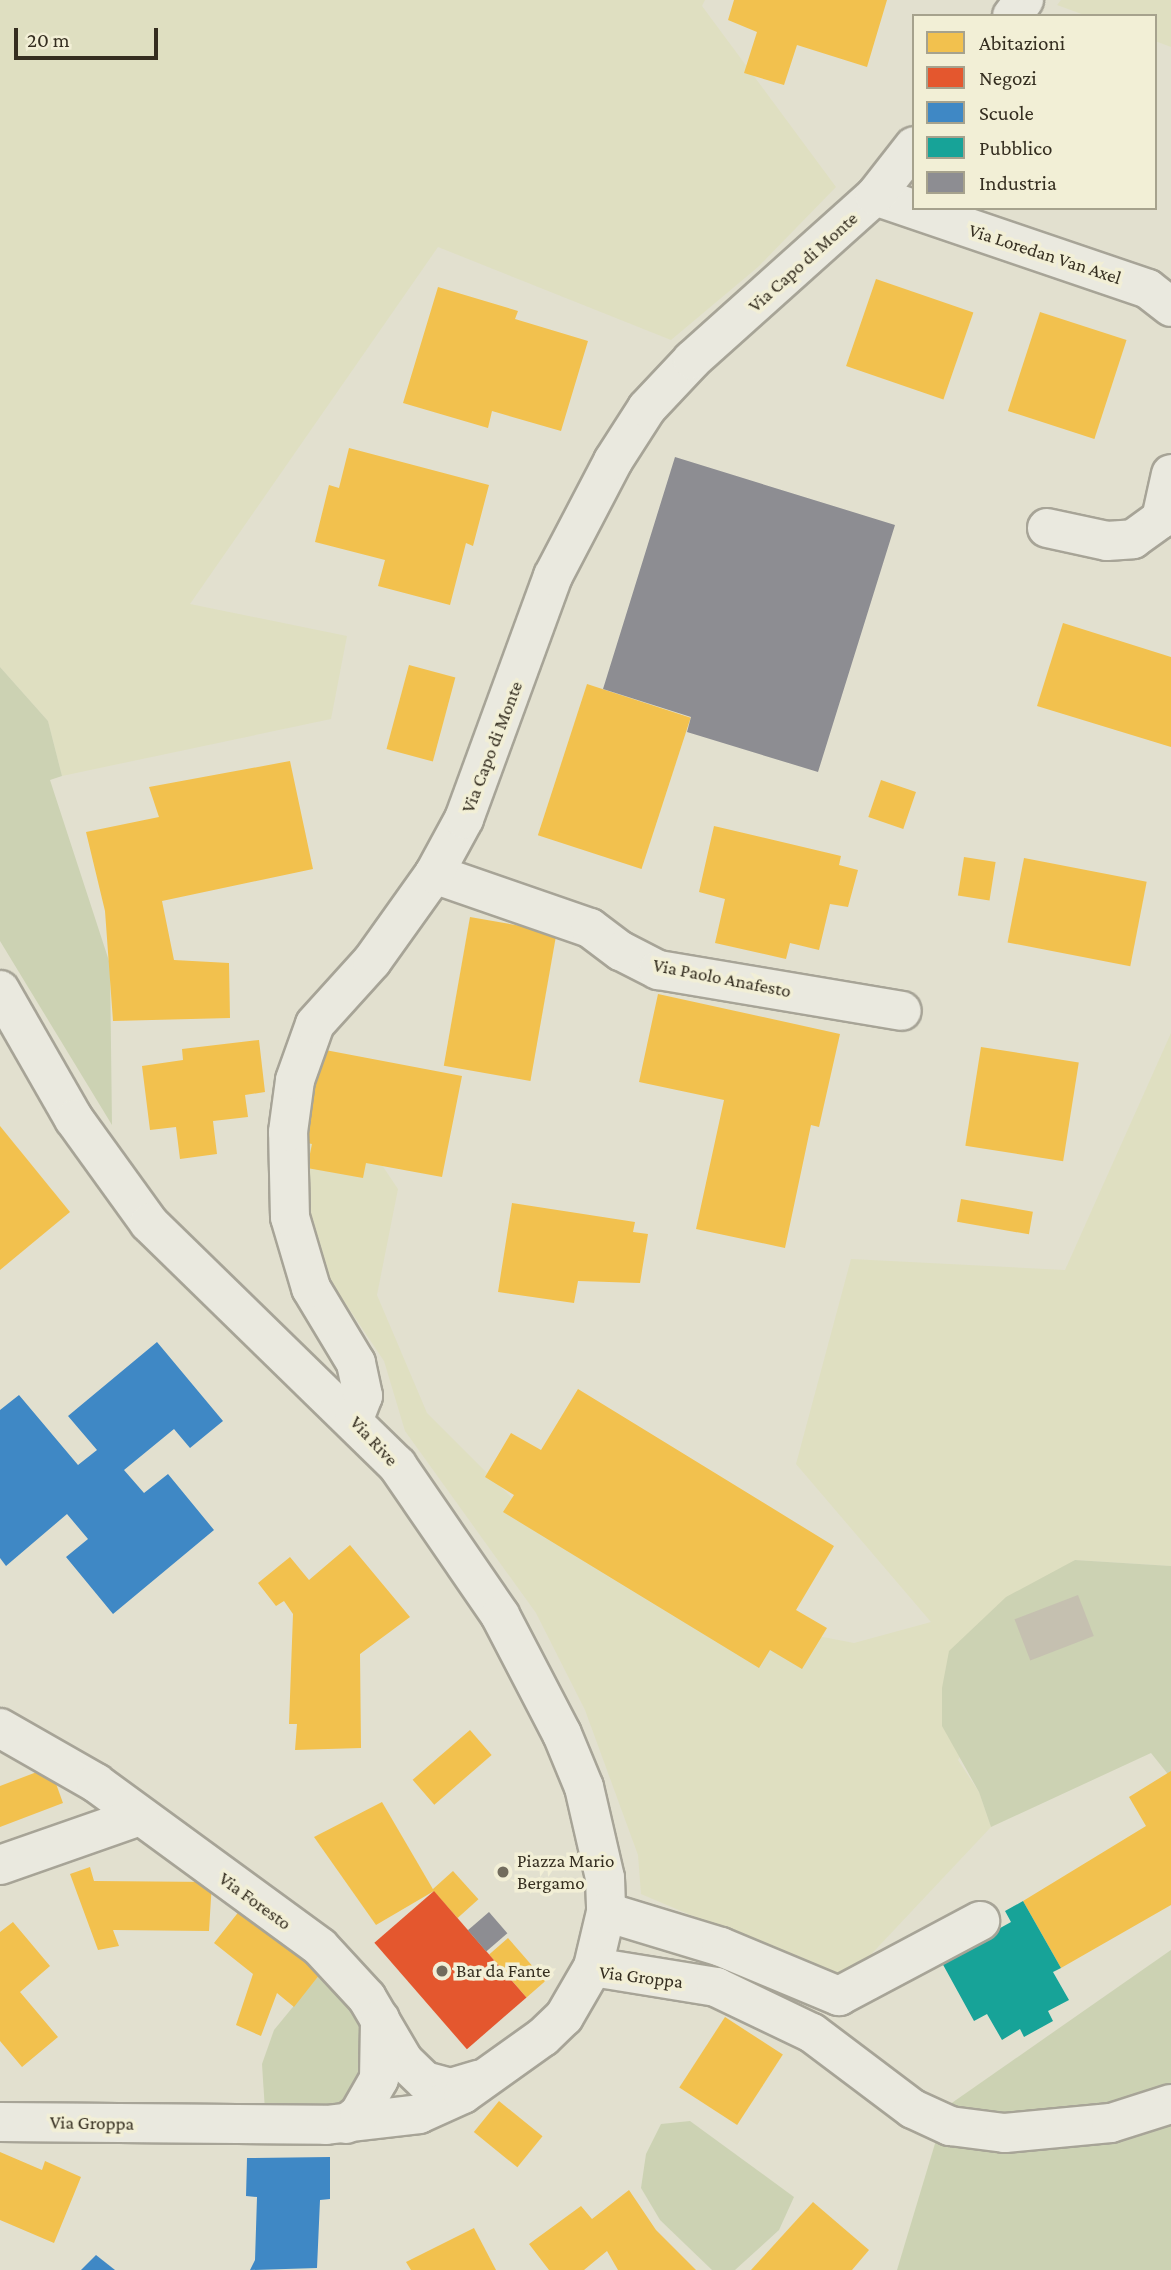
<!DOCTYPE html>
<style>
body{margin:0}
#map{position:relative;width:1171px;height:2270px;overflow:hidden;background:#e2e0cf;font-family:"Crimson Pro",serif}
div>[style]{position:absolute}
.farmland>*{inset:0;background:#dfdfc1}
.green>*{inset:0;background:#ccd2b3}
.homes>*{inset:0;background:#f2c14e;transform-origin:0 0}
.shops>*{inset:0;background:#e4572e;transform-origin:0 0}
.schools>*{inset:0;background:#3f88c5}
.public>*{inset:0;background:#17a398}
.industry>*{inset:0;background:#8d8d92;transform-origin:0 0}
.building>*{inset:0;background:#c5c0b0;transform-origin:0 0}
.roads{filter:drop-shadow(2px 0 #a7a497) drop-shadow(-2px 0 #a7a497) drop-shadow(0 2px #a7a497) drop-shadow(0 -2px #a7a497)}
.minor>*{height:38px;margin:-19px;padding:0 19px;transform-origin:19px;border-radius:19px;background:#eae9df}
.dots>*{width:19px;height:19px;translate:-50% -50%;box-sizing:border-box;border:4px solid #f2efd6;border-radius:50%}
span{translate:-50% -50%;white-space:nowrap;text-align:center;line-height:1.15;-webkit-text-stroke:7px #f2efd6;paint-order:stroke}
.street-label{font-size:19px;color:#352e20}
.poi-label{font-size:19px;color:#352e20}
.left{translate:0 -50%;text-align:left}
.legend{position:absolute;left:912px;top:14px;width:245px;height:196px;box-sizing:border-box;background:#f2efd6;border:2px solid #a6a28d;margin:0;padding:9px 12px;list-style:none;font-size:21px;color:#352e20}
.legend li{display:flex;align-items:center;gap:14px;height:35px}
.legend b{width:35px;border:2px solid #a6a28d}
.scale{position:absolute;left:14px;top:28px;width:144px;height:32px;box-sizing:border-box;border:4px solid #352e20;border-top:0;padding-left:9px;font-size:21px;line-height:24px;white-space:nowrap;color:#352e20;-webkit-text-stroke:5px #f2efd6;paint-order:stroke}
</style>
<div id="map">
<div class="farmland">
<div style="clip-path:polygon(0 0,705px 0,702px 6px,836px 187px,758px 267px,671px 340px,438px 247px,190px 604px,347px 636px,331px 719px,62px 776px,48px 721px,0 667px)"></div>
<div style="clip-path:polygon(1061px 0,1171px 0,1171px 47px,1155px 41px,1155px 16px,1087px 16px,1057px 5px)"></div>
<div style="clip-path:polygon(1171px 1033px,1171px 1566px,1075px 1560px,958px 1760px,979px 1792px,991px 1827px,846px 1981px,641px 1894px,638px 1855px,585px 1710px,536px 1613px,405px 1431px,384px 1361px,313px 1255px,300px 1213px,302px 1134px,370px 1147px,398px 1189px,377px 1295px,427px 1413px,518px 1504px,679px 1609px,854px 1643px,931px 1622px,796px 1464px,851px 1259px,1065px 1270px)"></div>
</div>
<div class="green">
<div style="clip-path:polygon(0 667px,48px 721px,62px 776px,50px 780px,110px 964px,112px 1125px,0 941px)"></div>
<div style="clip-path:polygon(1075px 1560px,1171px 1566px,1171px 1778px,1151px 1753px,991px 1827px,979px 1792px,942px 1726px,942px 1688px,949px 1651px,1006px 1597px)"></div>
<div style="clip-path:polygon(1171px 1950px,1171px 2270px,897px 2270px,946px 2107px)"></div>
<div style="clip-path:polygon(324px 1969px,361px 2013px,364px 2070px,340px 2107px,265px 2111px,262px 2064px,274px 2030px)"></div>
<div style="clip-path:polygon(690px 2121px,794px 2197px,779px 2230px,735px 2270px,712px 2270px,660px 2220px,641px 2188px,646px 2154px,661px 2124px)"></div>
</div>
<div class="homes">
<div style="clip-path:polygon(734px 0,887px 0,867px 67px,797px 45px,784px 85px,744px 73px,757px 32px,728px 20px)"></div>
<div style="left:876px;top:279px;width:103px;height:92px;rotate:19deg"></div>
<div style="clip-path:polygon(438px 287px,518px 311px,515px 319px,588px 341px,561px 431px,492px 411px,488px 428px,403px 403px)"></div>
<div style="left:1040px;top:312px;width:91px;height:104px;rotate:18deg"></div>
<div style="clip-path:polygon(349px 448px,489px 485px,473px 546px,466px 543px,450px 605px,378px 586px,385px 560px,315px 542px,329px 485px,339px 488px)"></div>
<div style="clip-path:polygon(1063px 623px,1171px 657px,1171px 747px,1037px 706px)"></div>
<div style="left:409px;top:665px;width:48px;height:87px;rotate:15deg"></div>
<div style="left:587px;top:684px;width:109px;height:159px;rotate:18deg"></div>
<div style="clip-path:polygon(290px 761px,313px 869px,162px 901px,174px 960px,229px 963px,230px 1018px,113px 1021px,105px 911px,86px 832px,159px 817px,149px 787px)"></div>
<div style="left:881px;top:780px;width:37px;height:39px;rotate:19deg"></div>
<div style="clip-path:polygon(714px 826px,841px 856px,839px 865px,858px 870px,848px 907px,830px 904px,819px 950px,790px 943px,786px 959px,715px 943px,725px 899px,699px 892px)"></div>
<div style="left:964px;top:857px;width:32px;height:39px;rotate:9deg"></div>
<div style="left:1024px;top:858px;width:125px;height:86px;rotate:11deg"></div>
<div style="left:470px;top:917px;width:88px;height:151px;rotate:10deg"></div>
<div style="clip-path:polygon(658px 994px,840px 1034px,819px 1127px,811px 1125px,785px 1248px,696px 1229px,724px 1100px,639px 1082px)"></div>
<div style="clip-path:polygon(259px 1040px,265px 1092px,245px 1095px,248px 1117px,213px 1121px,217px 1154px,180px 1159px,176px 1127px,150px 1130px,142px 1066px,183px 1060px,182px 1049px)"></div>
<div style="left:981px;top:1047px;width:99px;height:100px;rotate:9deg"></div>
<div style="clip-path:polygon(320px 1049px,462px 1076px,442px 1177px,366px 1163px,363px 1178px,307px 1168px,312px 1144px,302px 1142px)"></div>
<div style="clip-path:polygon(0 1126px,70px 1212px,0 1270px)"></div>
<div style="left:961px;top:1199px;width:73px;height:23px;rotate:10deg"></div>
<div style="clip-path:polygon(512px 1203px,635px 1222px,633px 1232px,648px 1234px,640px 1283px,578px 1281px,574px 1303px,498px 1292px)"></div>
<div style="clip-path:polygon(578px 1389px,834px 1546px,796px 1610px,827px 1628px,802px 1669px,770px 1650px,759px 1668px,503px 1512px,514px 1495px,485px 1477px,511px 1433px,541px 1450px)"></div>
<div style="clip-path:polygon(350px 1545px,410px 1617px,360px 1654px,361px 1748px,295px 1750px,297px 1724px,289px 1724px,293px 1614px,284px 1601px,276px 1606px,258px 1583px,290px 1557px,309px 1580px)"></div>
<div style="left:470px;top:1730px;width:33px;height:76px;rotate:49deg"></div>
<div style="clip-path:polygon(50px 1767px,63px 1803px,0 1827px,0 1786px)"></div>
<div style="clip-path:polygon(1171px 1771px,1171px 1905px,1061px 1968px,1023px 1901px,1146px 1826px,1129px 1797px)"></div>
<div style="clip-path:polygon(382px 1802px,434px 1891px,376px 1925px,314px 1837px)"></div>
<div style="clip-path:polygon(90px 1867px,94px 1881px,212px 1882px,209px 1931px,113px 1930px,119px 1946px,98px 1950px,70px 1874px)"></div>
<div style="left:453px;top:1871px;width:38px;height:28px;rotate:48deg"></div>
<div style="clip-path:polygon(244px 1905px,324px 1969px,294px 2007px,277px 1993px,261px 2036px,236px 2025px,253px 1974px,214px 1943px)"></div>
<div style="clip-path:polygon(13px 1922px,50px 1966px,20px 1992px,58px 2037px,22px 2067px,0 2041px,0 1932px)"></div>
<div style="left:508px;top:1938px;width:57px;height:25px;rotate:49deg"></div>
<div style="left:725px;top:2017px;width:69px;height:84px;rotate:33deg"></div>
<div style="left:499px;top:2101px;width:56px;height:40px;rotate:39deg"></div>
<div style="clip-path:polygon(0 2152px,42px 2170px,45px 2161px,81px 2177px,54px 2243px,0 2220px)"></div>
<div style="clip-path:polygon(629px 2190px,656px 2230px,696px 2270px,618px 2270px,607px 2251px,584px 2270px,549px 2270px,529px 2244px,581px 2206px,592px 2219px)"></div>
<div style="clip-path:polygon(813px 2202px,869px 2250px,852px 2270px,751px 2270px)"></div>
<div style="clip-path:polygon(474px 2228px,496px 2270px,411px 2270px,406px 2262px)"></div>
</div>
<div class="shops">
<div style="left:434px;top:1891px;width:141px;height:79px;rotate:49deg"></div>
</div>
<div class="schools">
<div style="clip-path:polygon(157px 1342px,223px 1421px,190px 1448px,174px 1429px,124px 1470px,144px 1493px,168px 1474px,214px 1530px,113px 1614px,66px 1557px,88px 1539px,67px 1514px,6px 1566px,0 1558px,0 1410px,19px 1395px,78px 1465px,97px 1450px,68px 1416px)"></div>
<div style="clip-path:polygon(330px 2157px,330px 2199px,320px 2200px,317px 2268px,250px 2270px,255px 2260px,257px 2197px,246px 2196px,247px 2158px)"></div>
<div style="clip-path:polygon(96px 2255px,115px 2270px,81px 2270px)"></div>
</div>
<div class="public">
<div style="clip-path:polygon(1023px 1901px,1061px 1968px,1053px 1972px,1069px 2000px,1048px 2011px,1053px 2021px,1024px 2037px,1020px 2029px,1002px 2040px,987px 2014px,974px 2021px,941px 1961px,1011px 1922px,1005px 1911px)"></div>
</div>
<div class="industry">
<div style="clip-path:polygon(675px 457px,895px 525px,818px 772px,687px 732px,691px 717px,603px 689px)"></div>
<div style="left:489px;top:1912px;width:28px;height:28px;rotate:49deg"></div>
</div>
<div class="building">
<div style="left:1078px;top:1595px;width:44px;height:68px;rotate:69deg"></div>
</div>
<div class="roads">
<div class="minor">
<div style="left:1012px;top:16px;width:20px;rotate:-53deg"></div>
<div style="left:875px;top:196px;width:288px;rotate:18.8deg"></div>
<div style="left:1148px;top:289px;width:29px;rotate:38deg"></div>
<div style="left:1047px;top:528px;width:61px;rotate:12.2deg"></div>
<div style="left:1107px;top:541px;width:26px;rotate:-4deg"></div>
<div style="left:1133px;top:539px;width:34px;rotate:-36deg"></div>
<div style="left:1161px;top:519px;width:46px;rotate:-77.5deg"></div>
<div style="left:434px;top:874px;width:165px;rotate:19.1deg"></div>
<div style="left:590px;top:928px;width:39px;rotate:37deg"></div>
<div style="left:621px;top:951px;width:42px;rotate:27.2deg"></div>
<div style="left:658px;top:970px;width:247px;rotate:9.5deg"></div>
<div style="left:0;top:990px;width:149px;rotate:60.2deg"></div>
<div style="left:74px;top:1119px;width:128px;rotate:54.2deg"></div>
<div style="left:149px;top:1223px;width:347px;rotate:44.3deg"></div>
<div style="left:397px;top:1465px;width:182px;rotate:55.5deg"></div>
<div style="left:500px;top:1615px;width:134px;rotate:62.5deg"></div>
<div style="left:562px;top:1734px;width:57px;rotate:67.5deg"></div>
<div style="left:584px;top:1787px;width:93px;rotate:77deg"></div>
<div style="left:605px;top:1878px;width:34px;rotate:88deg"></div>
<div style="left:606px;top:1912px;width:57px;rotate:103.3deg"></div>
<div style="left:354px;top:1419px;width:25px;rotate:-69deg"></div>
<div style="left:363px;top:1396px;width:34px;rotate:-102deg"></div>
<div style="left:356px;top:1363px;width:87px;rotate:-121deg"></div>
<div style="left:311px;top:1288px;width:74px;rotate:-106.5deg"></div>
<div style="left:290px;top:1217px;width:85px;rotate:-91.3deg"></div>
<div style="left:288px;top:1132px;width:52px;rotate:-82.3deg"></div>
<div style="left:295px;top:1080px;width:59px;rotate:-70.3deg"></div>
<div style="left:315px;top:1024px;width:85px;rotate:-47.9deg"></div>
<div style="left:372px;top:961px;width:107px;rotate:-54.5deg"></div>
<div style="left:434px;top:874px;width:63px;rotate:-61.4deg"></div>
<div style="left:464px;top:819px;width:259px;rotate:-69.9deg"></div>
<div style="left:553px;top:576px;width:130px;rotate:-62.4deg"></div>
<div style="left:613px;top:461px;width:63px;rotate:-57.3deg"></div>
<div style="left:647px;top:408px;width:66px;rotate:-46.8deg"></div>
<div style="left:692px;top:360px;width:246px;rotate:-41.9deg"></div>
<div style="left:875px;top:196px;width:63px;rotate:-52deg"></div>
<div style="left:0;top:1728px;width:111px;rotate:29.8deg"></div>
<div style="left:96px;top:1783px;width:278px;rotate:36.2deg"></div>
<div style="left:320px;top:1947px;width:69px;rotate:47.3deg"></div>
<div style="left:367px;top:1998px;width:73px;rotate:59.6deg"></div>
<div style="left:404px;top:2061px;width:29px;rotate:44deg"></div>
<div style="left:425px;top:2081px;width:27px;rotate:15deg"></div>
<div style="left:451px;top:2088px;width:28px;rotate:-17deg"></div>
<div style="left:0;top:1865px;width:148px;rotate:-19.3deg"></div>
<div style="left:606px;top:1912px;width:120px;rotate:16.9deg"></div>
<div style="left:721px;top:1947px;width:128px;rotate:22.6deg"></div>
<div style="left:839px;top:1996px;width:160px;rotate:-28deg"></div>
<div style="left:0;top:2122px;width:326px;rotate:0.5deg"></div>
<div style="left:326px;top:2125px;width:94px;rotate:-6.7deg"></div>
<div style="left:419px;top:2114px;width:48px;rotate:-24.4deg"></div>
<div style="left:463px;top:2094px;width:98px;rotate:-35.5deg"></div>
<div style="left:543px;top:2037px;width:29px;rotate:-44deg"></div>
<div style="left:564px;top:2017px;width:58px;rotate:-59.9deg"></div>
<div style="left:593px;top:1967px;width:125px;rotate:9.2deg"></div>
<div style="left:716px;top:1987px;width:106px;rotate:25.6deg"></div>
<div style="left:812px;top:2033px;width:126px;rotate:37deg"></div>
<div style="left:913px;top:2109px;width:41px;rotate:24.7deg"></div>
<div style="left:950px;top:2126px;width:55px;rotate:7.3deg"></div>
<div style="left:1005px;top:2133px;width:106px;rotate:-5.4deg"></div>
<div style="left:1111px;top:2123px;width:63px;rotate:-17.6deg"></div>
<div style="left:346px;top:2124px;width:16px;rotate:-38deg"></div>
<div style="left:359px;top:2114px;width:40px;rotate:-60.3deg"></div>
<div style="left:379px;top:2079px;width:60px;rotate:-89deg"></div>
</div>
</div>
<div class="dots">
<div style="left:503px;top:1872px;background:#726c5d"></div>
<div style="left:442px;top:1971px;background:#726c5d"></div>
</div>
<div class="street-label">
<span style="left:1045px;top:254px;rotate:18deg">Via Loredan Van Axel</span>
<span style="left:803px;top:262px;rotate:-42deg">Via Capo di Monte</span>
<span style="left:492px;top:747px;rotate:-69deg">Via Capo di Monte</span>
<span style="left:722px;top:978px;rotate:11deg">Via Paolo Anafesto</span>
<span style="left:374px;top:1441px;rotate:47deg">Via Rive</span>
<span style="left:255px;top:1901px;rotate:36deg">Via Foresto</span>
<span style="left:641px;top:1977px;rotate:7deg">Via Groppa</span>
<span style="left:92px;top:2123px;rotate:1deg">Via Groppa</span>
</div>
<div class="poi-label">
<span class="left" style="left:517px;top:1872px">Piazza Mario<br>Bergamo</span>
<span class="left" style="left:456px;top:1971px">Bar da Fante</span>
</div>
<ul class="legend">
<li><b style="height:19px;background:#f2c14e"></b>Abitazioni</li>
<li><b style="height:19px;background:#e4572e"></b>Negozi</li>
<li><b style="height:19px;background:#3f88c5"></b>Scuole</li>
<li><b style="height:19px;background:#17a398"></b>Pubblico</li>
<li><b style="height:19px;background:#8d8d92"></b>Industria</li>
</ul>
<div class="scale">20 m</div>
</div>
